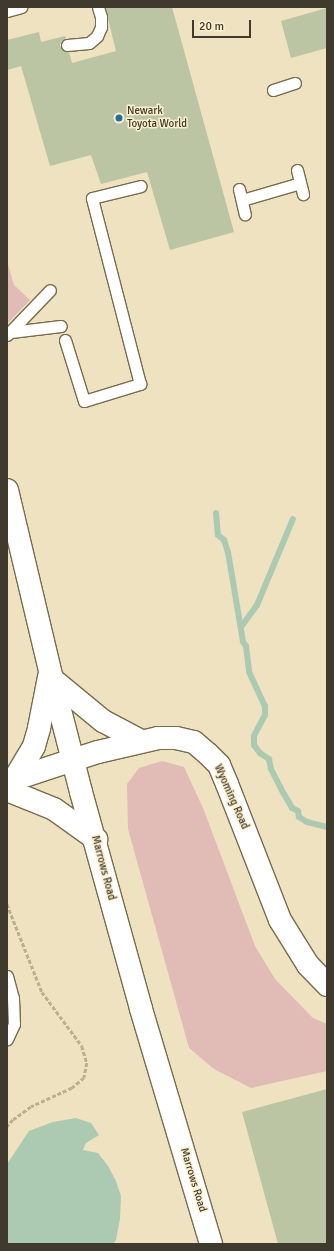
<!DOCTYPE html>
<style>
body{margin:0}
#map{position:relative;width:334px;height:1251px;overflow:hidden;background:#eee2c0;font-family:Signika,sans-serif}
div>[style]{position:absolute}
.green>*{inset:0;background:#e1bcb6}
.water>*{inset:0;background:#accab2}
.stream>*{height:6px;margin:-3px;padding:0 3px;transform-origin:3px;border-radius:3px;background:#accab2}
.building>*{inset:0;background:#bbc5a3}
.path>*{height:2.5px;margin-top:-1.25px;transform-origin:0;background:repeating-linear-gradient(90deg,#b9b094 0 4px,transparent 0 6px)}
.roads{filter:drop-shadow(1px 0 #776c4e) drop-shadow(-1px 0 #776c4e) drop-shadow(0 1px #776c4e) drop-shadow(0 -1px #776c4e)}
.lane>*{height:11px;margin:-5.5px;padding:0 5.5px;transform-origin:5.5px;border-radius:5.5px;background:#fff}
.street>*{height:22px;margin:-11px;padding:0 11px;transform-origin:11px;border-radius:11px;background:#fff}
.secondary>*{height:22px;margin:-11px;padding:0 11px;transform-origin:11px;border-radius:11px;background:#fff}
.dots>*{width:11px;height:11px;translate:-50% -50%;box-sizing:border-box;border:2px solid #fbefcd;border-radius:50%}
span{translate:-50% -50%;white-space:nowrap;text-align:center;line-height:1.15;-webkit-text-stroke:3px #fbefcd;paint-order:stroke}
.poi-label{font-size:11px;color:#3f3a2d}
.left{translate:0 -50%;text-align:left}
.street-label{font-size:11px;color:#3f3a2d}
.frame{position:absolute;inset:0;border:8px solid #3f3a2d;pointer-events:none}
.scale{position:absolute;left:192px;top:20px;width:59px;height:18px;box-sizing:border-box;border:2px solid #3f3a2d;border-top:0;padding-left:5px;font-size:12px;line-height:14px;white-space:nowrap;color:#3f3a2d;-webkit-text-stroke:3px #fbefcd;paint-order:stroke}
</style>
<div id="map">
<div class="green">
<div style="clip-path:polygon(7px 261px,14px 285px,30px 300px,7px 324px)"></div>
<div style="clip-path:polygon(162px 761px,184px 767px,203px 808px,255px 946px,275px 979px,313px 1018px,327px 1024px,327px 1071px,251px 1088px,214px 1069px,189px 1048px,128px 829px,127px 784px,139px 768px)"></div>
</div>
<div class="water">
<div style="clip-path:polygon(76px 1118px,91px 1123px,99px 1135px,86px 1143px,83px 1150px,98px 1153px,108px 1166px,116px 1181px,121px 1196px,120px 1219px,116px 1240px,113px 1244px,7px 1244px,7px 1164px,29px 1131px,53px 1122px)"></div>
</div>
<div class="stream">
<div style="left:216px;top:513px;width:22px;rotate:85deg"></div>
<div style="left:218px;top:535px;width:8px;rotate:40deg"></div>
<div style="left:224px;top:540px;width:13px;rotate:72deg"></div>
<div style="left:228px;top:552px;width:91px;rotate:80.5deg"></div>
<div style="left:243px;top:642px;width:5px;rotate:53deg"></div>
<div style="left:246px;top:646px;width:26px;rotate:83deg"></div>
<div style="left:249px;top:672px;width:38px;rotate:65deg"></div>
<div style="left:265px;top:706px;width:9px;rotate:90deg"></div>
<div style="left:265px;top:715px;width:24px;rotate:118deg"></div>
<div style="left:254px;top:736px;width:9px;rotate:90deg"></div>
<div style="left:254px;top:745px;width:10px;rotate:53deg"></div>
<div style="left:260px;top:753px;width:11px;rotate:34deg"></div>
<div style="left:269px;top:759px;width:10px;rotate:79deg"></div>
<div style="left:271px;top:769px;width:28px;rotate:63deg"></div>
<div style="left:284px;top:794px;width:16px;rotate:60deg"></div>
<div style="left:292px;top:808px;width:7px;rotate:27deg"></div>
<div style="left:298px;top:811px;width:6px;rotate:81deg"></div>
<div style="left:299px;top:817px;width:9px;rotate:32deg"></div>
<div style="left:307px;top:822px;width:21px;rotate:14deg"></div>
<div style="left:241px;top:627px;width:27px;rotate:-54deg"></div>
<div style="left:257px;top:605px;width:93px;rotate:-67.3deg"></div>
</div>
<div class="building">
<div style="clip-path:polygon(105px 7px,172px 7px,234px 232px,170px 250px,147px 172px,101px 184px,91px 155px,50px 166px,21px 66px,7px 70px,7px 40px,39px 32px,41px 42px,65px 36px,66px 38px,61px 42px,60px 46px,64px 51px,69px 52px,72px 63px,116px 51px)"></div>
<div style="clip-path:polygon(327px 8px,327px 48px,291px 58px,281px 21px)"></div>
<div style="clip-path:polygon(327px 1089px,327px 1244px,278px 1244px,242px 1112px)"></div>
</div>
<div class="path">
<div style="left:7px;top:904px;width:95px;rotate:68.3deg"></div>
<div style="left:42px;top:992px;width:67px;rotate:53.5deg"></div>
<div style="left:82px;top:1046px;width:18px;rotate:74deg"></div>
<div style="left:87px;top:1063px;width:15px;rotate:101deg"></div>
<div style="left:84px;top:1078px;width:16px;rotate:140deg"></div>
<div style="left:72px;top:1088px;width:45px;rotate:155.1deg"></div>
<div style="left:31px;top:1107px;width:22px;rotate:144deg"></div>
<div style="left:13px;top:1120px;width:9px;rotate:131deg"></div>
</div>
<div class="roads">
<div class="lane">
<div style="left:7px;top:11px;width:15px;rotate:-16deg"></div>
<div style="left:67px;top:45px;width:22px;rotate:-5deg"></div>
<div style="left:89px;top:43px;width:11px;rotate:-41deg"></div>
<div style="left:97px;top:36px;width:10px;rotate:-66deg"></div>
<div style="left:101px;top:27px;width:10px;rotate:-90deg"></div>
<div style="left:101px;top:17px;width:10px;rotate:-107deg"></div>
<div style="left:273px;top:90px;width:23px;rotate:-18deg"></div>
<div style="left:297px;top:170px;width:25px;rotate:76deg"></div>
<div style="left:239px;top:189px;width:26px;rotate:77deg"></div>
<div style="left:242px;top:200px;width:60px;rotate:-16.3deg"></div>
<div style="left:11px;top:332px;width:50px;rotate:-6.8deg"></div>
<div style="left:7px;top:335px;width:62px;rotate:-46.3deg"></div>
<div style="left:65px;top:340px;width:64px;rotate:72.7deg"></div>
<div style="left:84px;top:401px;width:59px;rotate:-16.9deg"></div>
<div style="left:140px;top:384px;width:192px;rotate:-104.5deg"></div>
<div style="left:92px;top:198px;width:50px;rotate:-13.8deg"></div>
<div style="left:7px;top:976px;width:23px;rotate:75deg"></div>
<div style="left:13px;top:998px;width:26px;rotate:88deg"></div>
<div style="left:14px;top:1024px;width:17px;rotate:115deg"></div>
</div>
<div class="street">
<div style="left:73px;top:760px;width:26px;rotate:-18deg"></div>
<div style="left:98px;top:752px;width:62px;rotate:-13.1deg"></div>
<div style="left:158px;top:738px;width:18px"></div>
<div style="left:176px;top:738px;width:18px;rotate:13deg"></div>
<div style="left:194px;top:742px;width:18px;rotate:41deg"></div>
<div style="left:208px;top:754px;width:16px;rotate:45deg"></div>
<div style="left:219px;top:765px;width:21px;rotate:67deg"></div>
<div style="left:227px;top:784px;width:146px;rotate:68.7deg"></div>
<div style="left:280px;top:920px;width:53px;rotate:58.1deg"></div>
<div style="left:308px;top:965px;width:28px;rotate:46deg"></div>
</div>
<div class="secondary">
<div style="left:7px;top:490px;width:194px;rotate:76.6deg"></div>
<div style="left:52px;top:679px;width:117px;rotate:75.6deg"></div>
<div style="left:81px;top:792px;width:225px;rotate:74.5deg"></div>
<div style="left:141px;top:1009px;width:245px;rotate:73.4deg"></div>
<div style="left:52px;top:679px;width:66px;rotate:39.5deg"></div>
<div style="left:103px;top:721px;width:43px;rotate:27.8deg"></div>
<div style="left:15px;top:778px;width:37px;rotate:-59deg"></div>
<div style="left:34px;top:746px;width:19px;rotate:-74deg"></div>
<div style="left:39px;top:728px;width:52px;rotate:-78.9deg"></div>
<div style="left:9px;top:781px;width:67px;rotate:-18.2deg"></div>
<div style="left:7px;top:790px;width:51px;rotate:22deg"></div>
<div style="left:54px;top:809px;width:52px;rotate:35.5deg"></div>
</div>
</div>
<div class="dots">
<div style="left:119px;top:118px;background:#216fa1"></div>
</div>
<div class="poi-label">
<span class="left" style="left:127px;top:118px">Newark<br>Toyota World</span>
</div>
<div class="street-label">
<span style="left:231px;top:797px;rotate:66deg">Wyoming Road</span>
<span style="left:103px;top:868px;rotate:75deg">Marrows Road</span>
<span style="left:193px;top:1180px;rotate:73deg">Marrows Road</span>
</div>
<div class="frame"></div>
<div class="scale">20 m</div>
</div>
